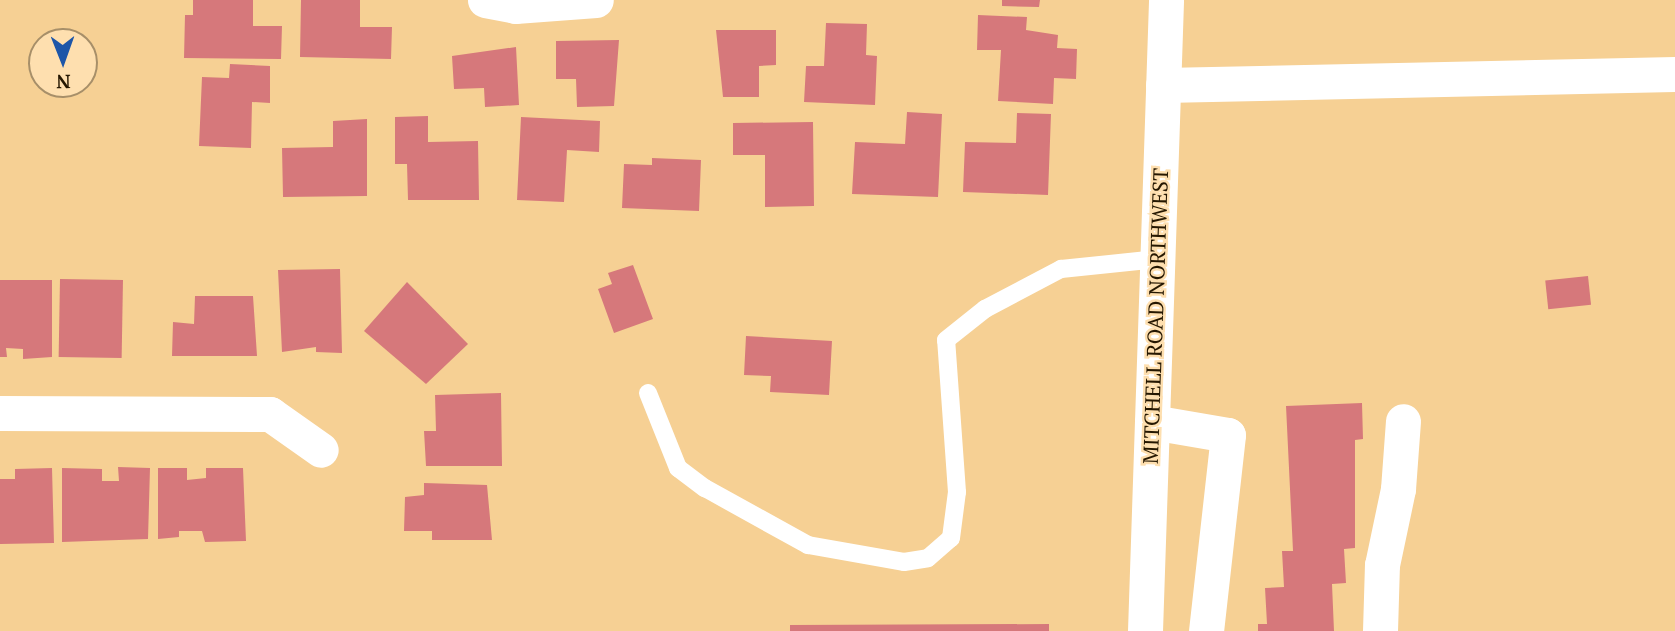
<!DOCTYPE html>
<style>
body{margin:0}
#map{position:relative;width:1675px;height:631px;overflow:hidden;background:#f6d094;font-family:"PT Serif",serif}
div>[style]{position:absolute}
.building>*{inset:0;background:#d6787b;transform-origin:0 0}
.lane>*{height:18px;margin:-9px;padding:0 9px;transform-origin:9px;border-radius:9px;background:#fff}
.street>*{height:35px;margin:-17.5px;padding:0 17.5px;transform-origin:17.5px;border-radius:17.5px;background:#fff}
span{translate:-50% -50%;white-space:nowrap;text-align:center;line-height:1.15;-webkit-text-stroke:5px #fedfaf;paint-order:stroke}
.street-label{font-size:21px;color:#251701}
.north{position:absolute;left:28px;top:28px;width:70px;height:70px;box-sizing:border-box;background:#fedfaf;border:2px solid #a78f69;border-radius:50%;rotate:179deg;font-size:19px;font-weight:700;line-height:28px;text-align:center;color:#251701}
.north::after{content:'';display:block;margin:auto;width:24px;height:32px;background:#1d56a8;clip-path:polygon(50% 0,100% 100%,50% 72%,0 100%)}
</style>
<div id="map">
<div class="building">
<div style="clip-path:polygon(193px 0,253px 0,253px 26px,282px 26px,281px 59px,184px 58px,185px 15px,193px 15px)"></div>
<div style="clip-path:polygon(301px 0,360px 0,360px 27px,392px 27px,391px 59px,300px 57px)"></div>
<div style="clip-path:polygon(1002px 0,1040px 0,1039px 7px,1002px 6px)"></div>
<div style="clip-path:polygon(978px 15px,1027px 17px,1026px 30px,1058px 35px,1057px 48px,1077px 49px,1076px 79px,1054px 78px,1053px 104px,998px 101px,1001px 50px,977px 50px)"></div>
<div style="clip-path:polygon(826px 23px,867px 24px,866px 55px,877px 56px,875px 105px,804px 102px,806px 66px,824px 66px)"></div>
<div style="clip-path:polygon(716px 30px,776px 30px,776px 65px,759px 66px,759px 97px,723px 97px)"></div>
<div style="clip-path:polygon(619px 40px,614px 106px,577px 107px,576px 79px,556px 79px,556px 41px)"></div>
<div style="clip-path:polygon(516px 47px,519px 105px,485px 107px,484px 88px,454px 89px,452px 56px)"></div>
<div style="clip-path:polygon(230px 64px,270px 66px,270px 103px,252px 102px,251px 148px,199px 146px,202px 77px,229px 78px)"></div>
<div style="clip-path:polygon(907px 112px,942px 114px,938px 197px,852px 194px,855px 142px,905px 144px)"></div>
<div style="clip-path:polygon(1017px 113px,1051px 114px,1048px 195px,963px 192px,965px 142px,1016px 143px)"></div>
<div style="clip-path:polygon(428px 116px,428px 142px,478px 141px,479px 200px,408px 200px,407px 164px,395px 164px,395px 117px)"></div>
<div style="clip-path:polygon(521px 117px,600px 121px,599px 152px,567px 150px,564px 202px,517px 200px)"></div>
<div style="clip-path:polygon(367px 119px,367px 196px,283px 197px,282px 148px,333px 147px,333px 121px)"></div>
<div style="clip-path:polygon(813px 122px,814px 206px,765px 207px,765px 155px,733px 155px,733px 123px)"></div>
<div style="clip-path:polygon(652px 158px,701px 160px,699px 211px,622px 208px,624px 164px,652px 165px)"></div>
<div style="clip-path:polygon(633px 265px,653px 319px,614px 333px,598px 289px,612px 284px,608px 273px)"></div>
<div style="clip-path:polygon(340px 269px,342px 353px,316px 352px,316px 347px,282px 352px,278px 270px)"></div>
<div style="left:1588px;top:276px;width:29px;height:43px;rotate:84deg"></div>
<div style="left:60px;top:279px;width:63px;height:78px;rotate:1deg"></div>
<div style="clip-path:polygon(0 280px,52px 280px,52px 357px,23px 359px,23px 349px,6px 348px,7px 357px,0 357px)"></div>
<div style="clip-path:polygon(407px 282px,468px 344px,426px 384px,364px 331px)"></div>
<div style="clip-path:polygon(195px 296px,253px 296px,257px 356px,172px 356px,173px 322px,194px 324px)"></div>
<div style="clip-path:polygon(746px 336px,832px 341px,829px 395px,770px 392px,771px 376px,744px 375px)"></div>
<div style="clip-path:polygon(501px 393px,502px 466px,426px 466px,424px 431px,436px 431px,435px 395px)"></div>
<div style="clip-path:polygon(1362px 403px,1363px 439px,1355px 440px,1355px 548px,1344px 549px,1346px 583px,1332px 584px,1334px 631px,1258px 631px,1258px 624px,1267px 624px,1265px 588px,1284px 587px,1282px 551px,1293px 551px,1286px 406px)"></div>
<div style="clip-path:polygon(118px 467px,150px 468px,148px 539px,62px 542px,62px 468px,102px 469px,102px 481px,119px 481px)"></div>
<div style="clip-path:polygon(52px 468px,54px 543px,0 544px,0 479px,15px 479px,15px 469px)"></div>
<div style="clip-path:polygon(158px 468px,187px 468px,187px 480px,206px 478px,206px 468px,243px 468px,246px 541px,205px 542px,202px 531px,179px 531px,179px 537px,158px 539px)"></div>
<div style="clip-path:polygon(424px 483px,487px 485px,492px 540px,432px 540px,432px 531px,404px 531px,405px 497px,424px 495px)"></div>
<div style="clip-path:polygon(1049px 624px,1049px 631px,790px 631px,790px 625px)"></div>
</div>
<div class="lane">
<div style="left:648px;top:393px;width:81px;rotate:68.2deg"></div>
<div style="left:678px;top:468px;width:34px;rotate:37deg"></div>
<div style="left:705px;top:488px;width:118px;rotate:29deg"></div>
<div style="left:808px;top:545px;width:97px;rotate:10deg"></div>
<div style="left:904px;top:562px;width:24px;rotate:-9deg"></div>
<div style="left:928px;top:558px;width:30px;rotate:-41deg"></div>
<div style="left:951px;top:538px;width:46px;rotate:-82.6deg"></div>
<div style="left:957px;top:492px;width:152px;rotate:-94.1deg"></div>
<div style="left:946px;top:340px;width:50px;rotate:-38.5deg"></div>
<div style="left:985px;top:309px;width:86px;rotate:-27.8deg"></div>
<div style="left:1061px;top:269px;width:97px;rotate:-5.9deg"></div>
</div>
<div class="street">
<div style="left:485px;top:0;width:31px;rotate:11deg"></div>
<div style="left:515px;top:6px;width:81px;rotate:-4.2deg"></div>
<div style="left:1163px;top:85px;width:512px;rotate:-1.23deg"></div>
<div style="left:0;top:413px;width:270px;rotate:0.2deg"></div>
<div style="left:270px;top:414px;width:62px;rotate:35.2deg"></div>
<div style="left:1152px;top:422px;width:77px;rotate:9.7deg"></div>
<div style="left:1228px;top:435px;width:197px;rotate:96.4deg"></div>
<div style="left:1145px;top:631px;width:631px;rotate:-88.09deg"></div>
<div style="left:1380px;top:631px;width:66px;rotate:-88.3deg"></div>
<div style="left:1382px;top:565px;width:78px;rotate:-78.1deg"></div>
<div style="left:1398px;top:489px;width:68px;rotate:-85.8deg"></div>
</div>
<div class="street-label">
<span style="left:1155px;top:316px;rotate:-88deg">MITCHELL ROAD NORTHWEST</span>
</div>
<div class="north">N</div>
</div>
